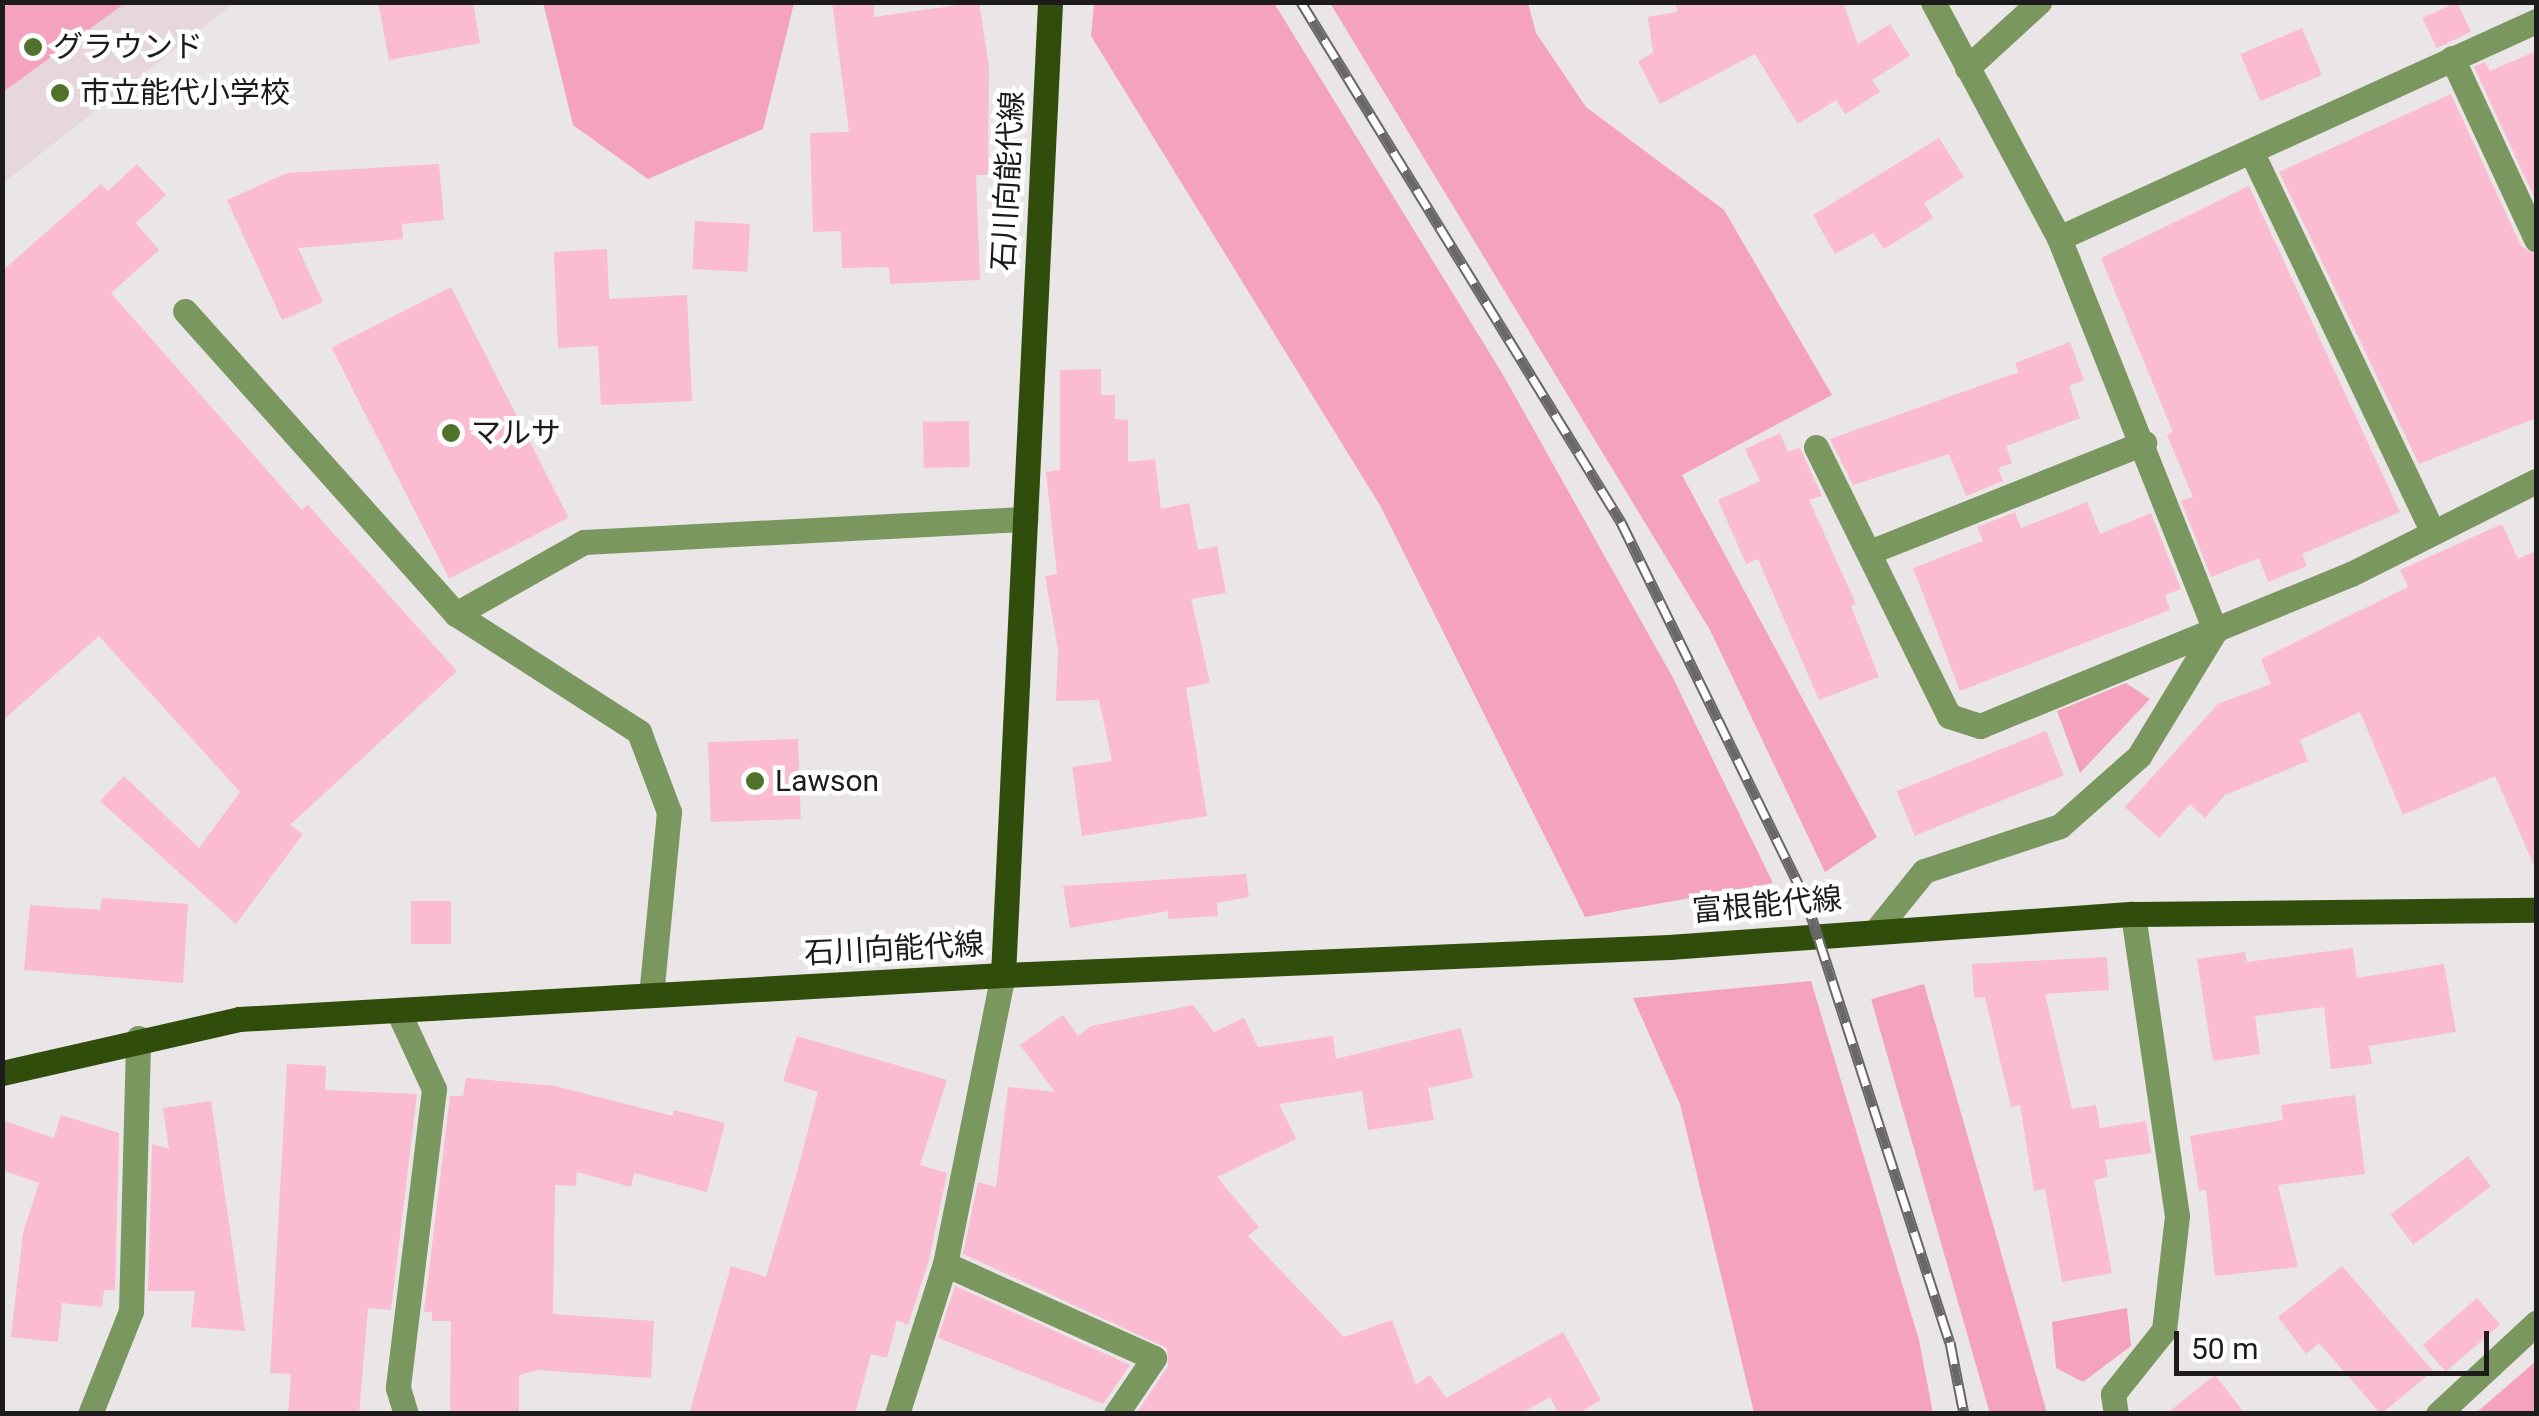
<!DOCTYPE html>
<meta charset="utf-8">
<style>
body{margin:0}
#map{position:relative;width:2539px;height:1416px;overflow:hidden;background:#eae5e7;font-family:Roboto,"Noto Sans JP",sans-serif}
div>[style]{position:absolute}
.built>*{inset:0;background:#e5d7db}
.green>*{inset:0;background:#f5a2bf;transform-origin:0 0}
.building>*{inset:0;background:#fbbbd1;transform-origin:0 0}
.minor>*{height:25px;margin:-12.5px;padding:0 12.5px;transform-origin:12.5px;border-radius:12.5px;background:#7a975f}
.major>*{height:25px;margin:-12.5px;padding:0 12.5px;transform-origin:12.5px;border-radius:12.5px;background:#314d0b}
.rail>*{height:11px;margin-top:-5.5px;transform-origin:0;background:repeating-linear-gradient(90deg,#fff 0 22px,#6a6768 0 44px);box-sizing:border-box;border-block:2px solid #6a6768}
.dots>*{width:28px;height:28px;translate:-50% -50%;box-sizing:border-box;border:5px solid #fff;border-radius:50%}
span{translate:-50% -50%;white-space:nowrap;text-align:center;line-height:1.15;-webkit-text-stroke:9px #fff;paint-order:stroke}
.poi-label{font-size:30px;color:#1d1b1c}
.left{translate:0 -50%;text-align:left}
.street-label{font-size:30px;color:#1d1b1c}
.frame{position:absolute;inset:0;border:5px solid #1d1b1c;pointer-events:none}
.scale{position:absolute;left:2174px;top:1331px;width:315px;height:45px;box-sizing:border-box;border:5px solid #1d1b1c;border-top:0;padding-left:12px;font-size:30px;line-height:35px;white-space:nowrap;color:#1d1b1c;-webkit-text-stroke:8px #fff;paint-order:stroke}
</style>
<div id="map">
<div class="built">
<div style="clip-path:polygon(3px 3px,234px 3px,3px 183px)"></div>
</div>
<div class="green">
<div style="clip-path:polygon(3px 2px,125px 2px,125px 3px,3px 92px)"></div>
<div style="clip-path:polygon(543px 2px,794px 3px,763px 129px,648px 179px,573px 125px)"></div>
<div style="clip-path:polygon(1094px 3px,1274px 3px,1502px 373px,1673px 678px,1773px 883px,1585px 917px,1381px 507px,1091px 36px)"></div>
<div style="clip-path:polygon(1330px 3px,1528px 3px,1536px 33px,1586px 107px,1724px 210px,1832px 395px,1682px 475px,1877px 837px,1825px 872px,1710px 630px)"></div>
<div style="clip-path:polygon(2126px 683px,2150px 699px,2080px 773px,2057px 711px)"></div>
<div style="clip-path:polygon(1811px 981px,1919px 1340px,1933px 1413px,1754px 1413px,1680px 1104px,1633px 998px)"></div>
<div style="left:1924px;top:984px;width:446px;height:55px;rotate:74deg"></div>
<div style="clip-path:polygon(2127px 1308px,2131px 1346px,2083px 1382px,2056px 1368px,2052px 1322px)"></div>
<div style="clip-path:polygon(2536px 1361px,2536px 1413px,2476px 1413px)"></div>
</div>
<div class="building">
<div style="clip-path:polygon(378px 2px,473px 2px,480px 43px,389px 60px)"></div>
<div style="clip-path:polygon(832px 2px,874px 2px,874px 17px,979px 2px,989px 67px,988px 175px,976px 175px,980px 280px,890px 284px,889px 267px,842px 268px,841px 231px,813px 232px,810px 133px,849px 132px)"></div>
<div style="clip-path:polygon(1676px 2px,1843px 2px,1858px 44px,1890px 24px,1910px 56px,1872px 80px,1880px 92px,1845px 114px,1836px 100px,1798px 124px,1755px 54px,1660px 104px,1638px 61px,1653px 53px,1648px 17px,1677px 12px)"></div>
<div style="left:2457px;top:2px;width:33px;height:38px;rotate:65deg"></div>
<div style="left:2302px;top:28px;width:51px;height:67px;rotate:67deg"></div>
<div style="clip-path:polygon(2536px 51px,2536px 201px,2474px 67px,2485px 62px,2490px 71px)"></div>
<div style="clip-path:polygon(2451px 94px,2521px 246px,2536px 255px,2536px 418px,2419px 464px,2279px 172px)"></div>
<div style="clip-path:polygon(1939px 138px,1964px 177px,1924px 203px,1933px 218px,1884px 249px,1873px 233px,1835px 254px,1813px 215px)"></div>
<div style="clip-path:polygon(137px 164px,166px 195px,136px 223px,159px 250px,111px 293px,302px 510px,308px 505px,457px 671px,290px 825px,303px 834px,236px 924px,100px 801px,124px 776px,199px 848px,240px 792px,99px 636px,2px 721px,2px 271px,101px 184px,108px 191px)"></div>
<div style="clip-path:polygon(439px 164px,444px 220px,402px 224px,403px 239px,298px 248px,323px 302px,282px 320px,227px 200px,287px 173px)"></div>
<div style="clip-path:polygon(2249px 186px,2400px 512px,2302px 554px,2307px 566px,2268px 582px,2259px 558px,2211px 577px,2181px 501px,2193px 497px,2167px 435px,2173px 432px,2101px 258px)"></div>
<div style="left:695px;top:221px;width:55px;height:48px;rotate:3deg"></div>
<div style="clip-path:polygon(607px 249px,609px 299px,687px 295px,692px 401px,601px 405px,598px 346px,558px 348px,554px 252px)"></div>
<div style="left:451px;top:287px;width:259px;height:134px;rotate:63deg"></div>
<div style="clip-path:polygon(2070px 342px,2084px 380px,2069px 386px,2080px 418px,2006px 446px,2012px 463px,1998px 468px,2003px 481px,1966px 496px,1949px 454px,1853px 485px,1830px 439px,2019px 372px,2015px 363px)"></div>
<div style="clip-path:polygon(1101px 369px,1101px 395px,1115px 395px,1115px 419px,1128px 420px,1128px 462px,1155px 459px,1161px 509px,1189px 503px,1198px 550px,1217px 546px,1226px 593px,1191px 599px,1210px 683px,1186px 688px,1207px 816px,1082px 836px,1072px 767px,1112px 761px,1099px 700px,1056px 701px,1058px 649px,1045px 576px,1057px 574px,1046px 472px,1060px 470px,1060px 370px)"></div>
<div style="left:969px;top:421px;width:46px;height:46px;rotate:89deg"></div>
<div style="clip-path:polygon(1780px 433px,1788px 452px,1800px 448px,1822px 496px,1809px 500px,1856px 604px,1851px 606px,1879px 677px,1819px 700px,1758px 559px,1746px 564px,1718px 500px,1760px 481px,1745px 449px)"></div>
<div style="clip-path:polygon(2087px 502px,2100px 534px,2151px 513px,2181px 589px,2165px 595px,2170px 610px,1960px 691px,1913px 568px,1983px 541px,1977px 527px,2015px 512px,2021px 528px)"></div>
<div style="clip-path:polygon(2502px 524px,2518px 559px,2536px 551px,2536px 870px,2495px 776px,2403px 815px,2360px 712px,2300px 740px,2308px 761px,2225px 795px,2205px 818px,2190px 804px,2159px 838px,2125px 807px,2218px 704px,2271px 684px,2261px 659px,2408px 587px,2400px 570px)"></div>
<div style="left:2046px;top:731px;width:48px;height:161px;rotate:68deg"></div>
<div style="left:798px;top:739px;width:80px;height:90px;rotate:88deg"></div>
<div style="clip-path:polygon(1246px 874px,1249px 897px,1217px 903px,1218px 916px,1168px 919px,1168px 911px,1070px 928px,1063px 886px)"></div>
<div style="clip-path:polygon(102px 898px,188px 904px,183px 983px,24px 970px,30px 905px,100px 910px)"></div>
<div style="left:411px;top:901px;width:40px;height:43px"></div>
<div style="clip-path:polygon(2353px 948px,2357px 978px,2444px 964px,2456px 1032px,2369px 1046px,2372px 1064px,2331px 1069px,2324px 1007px,2255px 1016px,2260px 1054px,2213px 1061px,2197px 959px,2245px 952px,2247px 962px)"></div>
<div style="clip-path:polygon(2107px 957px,2109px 990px,2045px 994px,2072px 1109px,2096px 1105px,2100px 1128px,2146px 1121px,2151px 1153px,2105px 1160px,2108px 1177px,2094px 1180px,2112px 1273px,2062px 1282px,2045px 1189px,2034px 1191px,2020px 1105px,2011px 1107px,1985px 997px,1974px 998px,1972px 964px)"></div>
<div style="clip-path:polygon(1193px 1005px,1214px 1032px,1244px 1018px,1258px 1047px,1333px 1036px,1336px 1059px,1461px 1028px,1473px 1078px,1428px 1088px,1434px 1120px,1368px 1130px,1362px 1091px,1279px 1104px,1296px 1139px,1217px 1177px,1259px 1227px,1248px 1236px,1344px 1337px,1392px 1320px,1416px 1385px,1430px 1375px,1446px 1398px,1563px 1332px,1601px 1400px,1577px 1414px,1559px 1414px,1550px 1397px,1520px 1414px,1136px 1414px,1168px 1366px,1167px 1348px,963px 1254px,978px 1182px,996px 1187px,1008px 1087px,1055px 1092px,1020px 1045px,1063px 1015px,1078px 1036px,1091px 1026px)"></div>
<div style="clip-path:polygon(797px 1036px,947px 1080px,920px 1165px,947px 1173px,929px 1260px,908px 1325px,897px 1320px,887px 1358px,871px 1354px,855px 1414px,689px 1414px,731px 1266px,766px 1277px,796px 1176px,818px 1092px,783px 1081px)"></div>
<div style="clip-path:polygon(287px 1064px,326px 1066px,325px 1090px,417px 1094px,391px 1310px,368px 1308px,359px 1414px,288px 1414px,291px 1374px,270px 1373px)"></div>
<div style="clip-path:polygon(466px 1078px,555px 1086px,673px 1116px,674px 1110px,725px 1123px,707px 1192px,634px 1173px,631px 1187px,577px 1172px,576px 1186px,555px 1185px,553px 1314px,654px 1321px,651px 1378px,538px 1370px,519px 1375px,519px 1414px,450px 1414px,451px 1321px,432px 1321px,432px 1312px,424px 1312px,450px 1096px,463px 1096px)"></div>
<div style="clip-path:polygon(2355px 1095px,2365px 1174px,2278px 1185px,2298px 1267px,2215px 1276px,2206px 1190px,2199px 1191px,2190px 1136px,2283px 1120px,2281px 1105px)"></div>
<div style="clip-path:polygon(211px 1101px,245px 1331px,191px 1327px,195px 1291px,148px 1291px,152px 1144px,169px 1149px,163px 1108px)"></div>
<div style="clip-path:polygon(61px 1115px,119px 1133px,115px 1290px,104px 1290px,102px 1307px,62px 1303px,58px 1342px,11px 1337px,23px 1233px,39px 1183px,2px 1170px,2px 1120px,54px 1138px)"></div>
<div style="left:2468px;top:1156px;width:38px;height:97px;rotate:53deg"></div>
<div style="clip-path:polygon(2342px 1266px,2433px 1371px,2381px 1414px,2319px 1343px,2306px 1354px,2278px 1317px)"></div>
<div style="clip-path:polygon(955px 1286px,1130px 1365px,1103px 1404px,938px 1338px)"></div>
<div style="left:2477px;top:1298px;width:35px;height:72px;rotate:49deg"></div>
<div style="clip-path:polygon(2215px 1375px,2245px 1414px,2166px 1414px)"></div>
</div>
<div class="minor">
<div style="left:1933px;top:2px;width:268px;rotate:61.9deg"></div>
<div style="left:2059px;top:238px;width:423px;rotate:68.3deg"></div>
<div style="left:2452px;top:58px;width:200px;rotate:65.1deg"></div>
<div style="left:1967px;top:68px;width:98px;rotate:-42.5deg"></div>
<div style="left:2251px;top:151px;width:422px;rotate:64.5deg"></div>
<div style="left:2059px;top:238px;width:524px;rotate:-24.46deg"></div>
<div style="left:185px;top:311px;width:407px;rotate:48.2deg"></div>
<div style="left:456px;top:614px;width:218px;rotate:32.8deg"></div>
<div style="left:639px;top:732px;width:85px;rotate:69.4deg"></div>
<div style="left:669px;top:812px;width:184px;rotate:95.6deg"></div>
<div style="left:1816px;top:447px;width:300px;rotate:63.7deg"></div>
<div style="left:1949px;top:716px;width:33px;rotate:18deg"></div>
<div style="left:1980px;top:726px;width:401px;rotate:-22.3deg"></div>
<div style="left:2351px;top:574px;width:207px;rotate:-26.7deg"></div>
<div style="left:1872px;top:551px;width:293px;rotate:-21.7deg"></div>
<div style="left:456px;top:614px;width:147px;rotate:-29.4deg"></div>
<div style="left:584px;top:542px;width:442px;rotate:-3deg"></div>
<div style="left:1878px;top:928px;width:73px;rotate:-51.1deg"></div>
<div style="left:1924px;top:871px;width:143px;rotate:-18.3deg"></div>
<div style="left:2060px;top:826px;width:106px;rotate:-41.5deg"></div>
<div style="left:2139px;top:756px;width:146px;rotate:-58.7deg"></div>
<div style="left:398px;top:1011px;width:86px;rotate:65.2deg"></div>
<div style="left:434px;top:1089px;width:301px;rotate:96.9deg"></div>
<div style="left:398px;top:1388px;width:27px;rotate:73deg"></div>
<div style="left:945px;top:1264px;width:229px;rotate:24.2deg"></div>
<div style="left:1154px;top:1358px;width:68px;rotate:124.2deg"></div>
<div style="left:90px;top:1414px;width:111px;rotate:-68.3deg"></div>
<div style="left:131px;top:1311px;width:273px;rotate:-88.5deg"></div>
<div style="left:897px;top:1414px;width:157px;rotate:-72.3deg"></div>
<div style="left:945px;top:1264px;width:295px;rotate:-78.7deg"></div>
<div style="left:2116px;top:1414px;width:20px;rotate:-99deg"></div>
<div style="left:2113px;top:1394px;width:82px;rotate:-51.4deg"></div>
<div style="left:2164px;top:1330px;width:115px;rotate:-83.5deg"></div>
<div style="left:2177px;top:1216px;width:305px;rotate:-98.3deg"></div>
<div style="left:2438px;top:1414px;width:134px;rotate:-42.9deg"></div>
</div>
<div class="major">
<div style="left:1003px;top:975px;width:974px;rotate:-87.23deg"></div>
<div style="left:2px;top:1073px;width:243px;rotate:-12.8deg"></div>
<div style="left:239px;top:1019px;width:765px;rotate:-3.3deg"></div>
<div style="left:1003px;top:975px;width:667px;rotate:-2.41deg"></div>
<div style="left:1669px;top:947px;width:465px;rotate:-4.1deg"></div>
<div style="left:2133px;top:914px;width:403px;rotate:-0.6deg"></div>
</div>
<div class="rail">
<div style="left:1301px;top:2px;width:611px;rotate:58.39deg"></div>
<div style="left:1621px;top:522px;width:418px;rotate:63.9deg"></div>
<div style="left:1805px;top:897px;width:468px;rotate:72deg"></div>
<div style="left:1950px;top:1342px;width:73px;rotate:79deg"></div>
</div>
<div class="dots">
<div style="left:33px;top:47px;background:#50722a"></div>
<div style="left:60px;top:93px;background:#50722a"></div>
<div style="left:451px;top:433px;background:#50722a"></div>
<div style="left:755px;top:781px;background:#50722a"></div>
</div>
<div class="poi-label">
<span class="left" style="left:53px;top:47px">グラウンド</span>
<span class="left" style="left:80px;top:93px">市立能代小学校</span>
<span class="left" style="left:471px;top:433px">マルサ</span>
<span class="left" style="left:775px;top:781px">Lawson</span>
</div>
<div class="street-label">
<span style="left:1008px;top:181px;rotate:-87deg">石川向能代線</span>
<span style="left:1767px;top:905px;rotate:-5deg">富根能代線</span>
<span style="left:894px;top:949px;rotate:-3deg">石川向能代線</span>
</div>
<div class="frame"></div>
<div class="scale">50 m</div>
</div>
